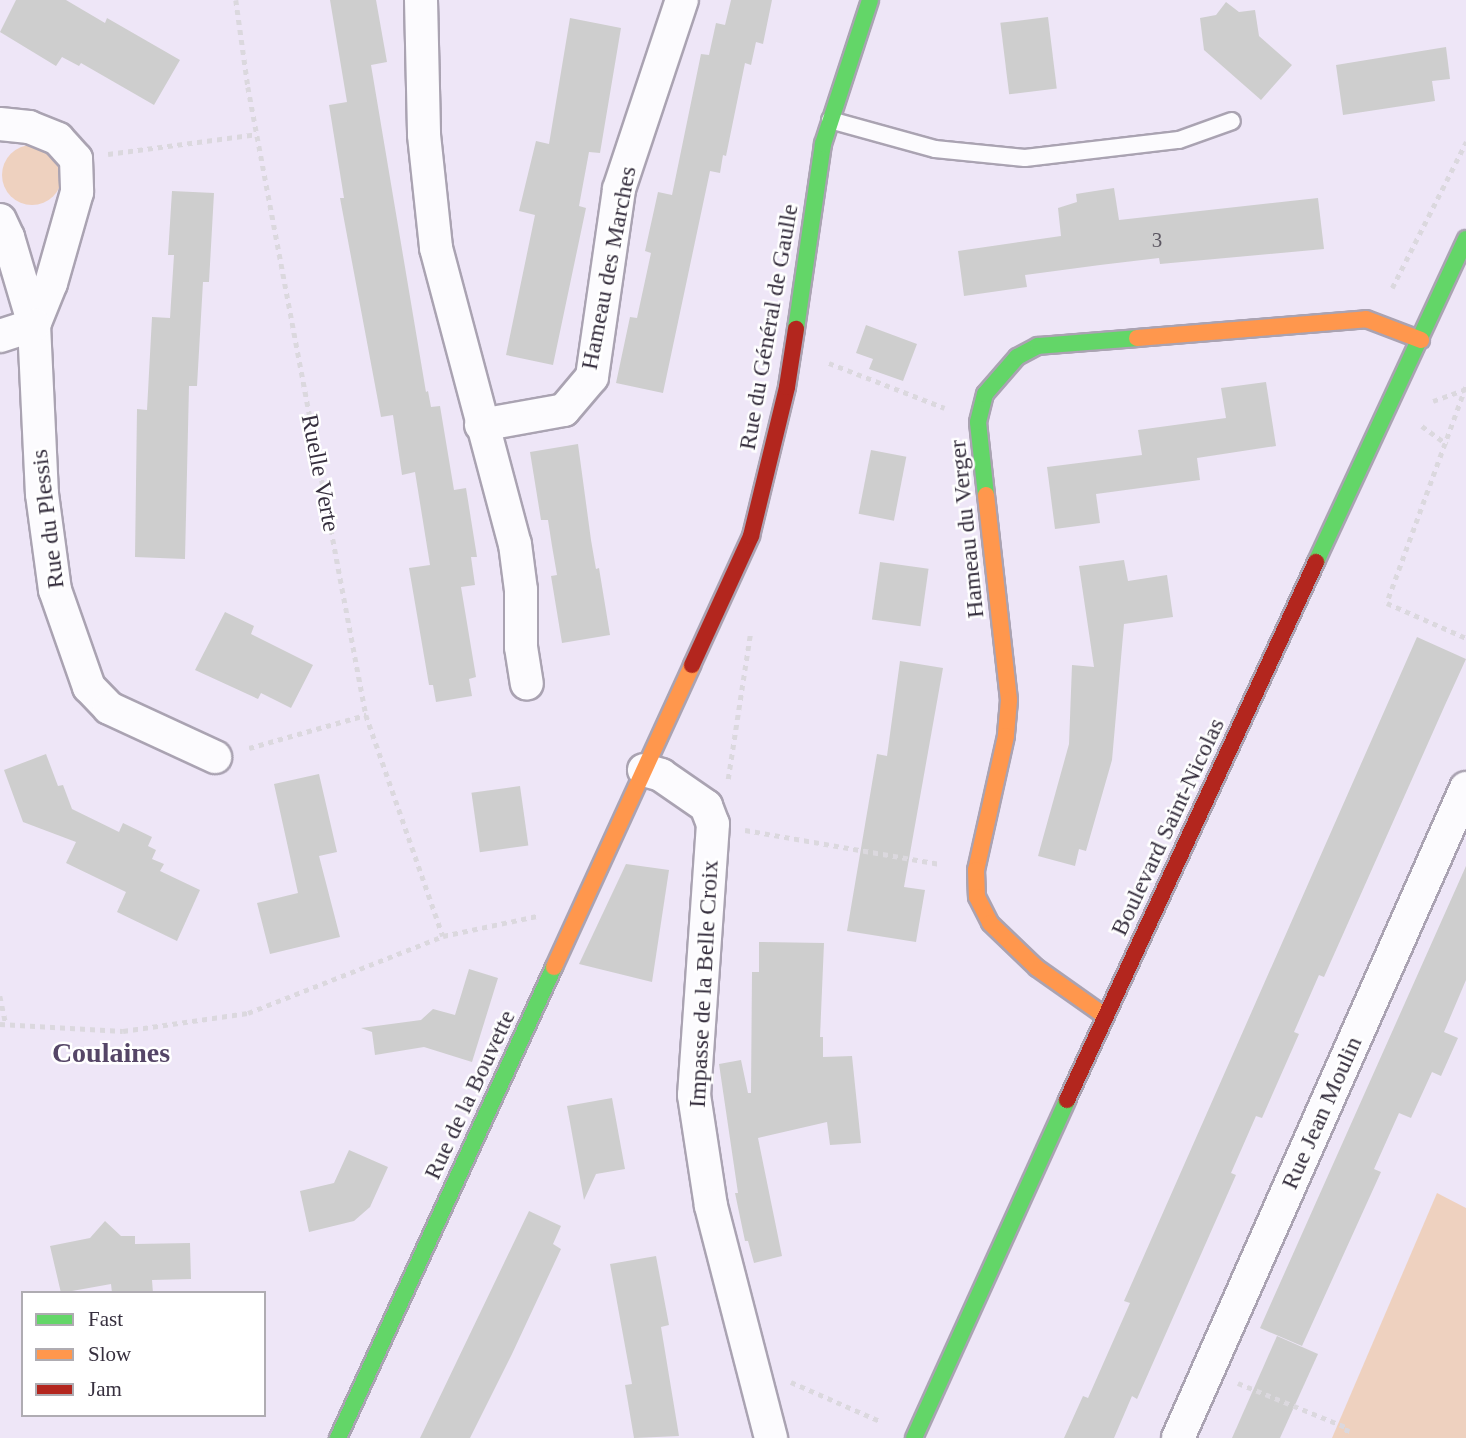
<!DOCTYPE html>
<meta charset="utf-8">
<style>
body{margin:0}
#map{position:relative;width:1466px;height:1438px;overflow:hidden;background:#eee6f7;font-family:Georgia,serif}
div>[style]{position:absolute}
.green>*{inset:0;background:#eed1bf}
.round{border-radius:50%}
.building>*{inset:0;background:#cecece;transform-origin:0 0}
.path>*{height:4.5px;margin-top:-2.25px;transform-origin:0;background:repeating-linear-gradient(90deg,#dbd8de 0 5px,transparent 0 10px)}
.roads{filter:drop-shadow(2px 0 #aaa3b2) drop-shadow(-2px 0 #aaa3b2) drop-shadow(0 2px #aaa3b2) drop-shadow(0 -2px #aaa3b2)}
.lane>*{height:16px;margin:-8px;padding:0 8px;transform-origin:8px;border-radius:8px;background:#fcfbfe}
.street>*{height:32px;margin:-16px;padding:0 16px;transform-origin:16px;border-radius:16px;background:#fcfbfe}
.fast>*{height:16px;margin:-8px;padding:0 8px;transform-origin:8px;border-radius:8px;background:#63d668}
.slow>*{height:16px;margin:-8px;padding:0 8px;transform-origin:8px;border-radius:8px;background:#ff974d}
.jam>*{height:16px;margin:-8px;padding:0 8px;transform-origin:8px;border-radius:8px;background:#b3261e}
span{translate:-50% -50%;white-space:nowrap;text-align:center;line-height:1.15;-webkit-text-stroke:5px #fff;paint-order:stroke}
.number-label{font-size:21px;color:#5c5762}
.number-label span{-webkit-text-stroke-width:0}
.street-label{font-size:24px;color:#362f3e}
.quarter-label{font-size:28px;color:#554667;font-weight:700}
.legend{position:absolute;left:21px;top:1291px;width:245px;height:126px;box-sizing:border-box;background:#fff;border:2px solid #afacb2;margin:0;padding:9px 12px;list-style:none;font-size:21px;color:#362f3e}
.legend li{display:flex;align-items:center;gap:14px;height:35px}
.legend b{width:35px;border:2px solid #afacb2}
</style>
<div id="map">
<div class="green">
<div class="round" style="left:2px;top:145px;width:60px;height:60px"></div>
<div style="clip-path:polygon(1437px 1193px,1466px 1208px,1466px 1438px,1332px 1438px)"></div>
</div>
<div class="building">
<div style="clip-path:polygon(16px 0,66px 0,105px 23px,107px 18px,180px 60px,154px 105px,81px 63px,79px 66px,62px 57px,56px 66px,0 32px)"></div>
<div style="clip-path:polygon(330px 0,376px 0,387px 62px,371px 65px,426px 392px,428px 391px,431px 407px,440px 406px,454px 490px,466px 488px,477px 557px,471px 557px,475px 585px,461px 587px,476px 677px,469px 679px,472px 696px,436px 702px,433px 685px,429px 685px,409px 568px,430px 565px,415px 472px,402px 475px,393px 415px,381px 417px,340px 198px,344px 198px,329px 105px,347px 102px)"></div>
<div style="clip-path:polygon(731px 0,772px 0,763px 44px,756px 42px,751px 65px,745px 63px,726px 156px,723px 155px,720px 173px,710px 171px,663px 393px,616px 383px,630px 317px,637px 318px,651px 253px,645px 251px,658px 192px,672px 195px,701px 54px,709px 55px,716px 23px,725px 25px)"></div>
<div style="clip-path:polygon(1226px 2px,1239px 12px,1255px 10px,1259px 36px,1292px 65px,1261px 100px,1204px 50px,1200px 18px,1216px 15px)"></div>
<div style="left:1048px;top:17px;width:72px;height:48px;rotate:83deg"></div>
<div style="clip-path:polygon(570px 18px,621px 28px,600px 153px,589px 152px,579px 206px,586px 208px,553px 365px,506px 355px,535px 215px,519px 211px,536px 141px,549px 144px)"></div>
<div style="clip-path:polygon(1446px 47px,1450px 79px,1432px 81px,1435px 101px,1343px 115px,1336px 65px)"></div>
<div style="clip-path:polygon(1114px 188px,1119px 220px,1318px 198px,1324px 249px,1160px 264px,1159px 258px,1100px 265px,1025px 275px,1027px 287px,964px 296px,958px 251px,1061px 236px,1058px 208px,1077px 202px,1076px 194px)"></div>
<div style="clip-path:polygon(172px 191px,214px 193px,209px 282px,203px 282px,197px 386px,189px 386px,185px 559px,135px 557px,137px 409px,147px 410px,152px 317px,170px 318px,174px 255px,168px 255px)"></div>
<div style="clip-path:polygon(866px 325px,917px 344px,903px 381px,869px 369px,873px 359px,856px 353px)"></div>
<div style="clip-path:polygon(1266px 382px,1276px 446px,1197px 458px,1200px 480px,1096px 494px,1100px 523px,1055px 529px,1047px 467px,1142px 455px,1138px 430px,1226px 418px,1221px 388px)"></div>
<div style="clip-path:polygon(578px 444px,591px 540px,596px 569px,599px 568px,610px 635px,562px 643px,551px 576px,557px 575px,552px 546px,548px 520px,541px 520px,530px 452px)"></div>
<div style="left:871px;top:450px;width:36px;height:65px;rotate:11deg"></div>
<div style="clip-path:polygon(1124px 560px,1128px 581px,1167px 575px,1173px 617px,1124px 624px,1112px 760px,1086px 851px,1079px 849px,1075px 866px,1038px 856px,1069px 744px,1072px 665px,1094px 667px,1079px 566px)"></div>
<div style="left:880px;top:562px;width:49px;height:58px;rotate:8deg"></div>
<div style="clip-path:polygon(225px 612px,254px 626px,251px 634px,313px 665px,291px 708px,261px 693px,258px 699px,195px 670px)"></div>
<div style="clip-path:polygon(1417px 637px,1466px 659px,1445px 705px,1324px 977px,1319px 975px,1294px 1032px,1299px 1034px,1262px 1118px,1256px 1116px,1231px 1173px,1236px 1175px,1137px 1399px,1132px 1396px,1114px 1438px,1064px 1438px,1083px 1396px,1088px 1398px,1130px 1303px,1124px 1301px)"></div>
<div style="clip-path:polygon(900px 661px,943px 668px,904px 887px,925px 890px,916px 942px,847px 931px,877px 754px,887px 756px)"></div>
<div style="clip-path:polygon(46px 754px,58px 786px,63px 785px,72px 809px,119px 832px,123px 823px,152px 837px,148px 846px,156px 850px,152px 859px,164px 864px,160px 871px,200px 890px,177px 941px,117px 912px,126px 892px,66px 863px,76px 842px,23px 822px,4px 770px)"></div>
<div style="clip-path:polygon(319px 774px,337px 852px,319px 856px,340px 937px,270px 954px,257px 903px,298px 893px,274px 784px)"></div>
<div style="left:520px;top:786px;width:60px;height:49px;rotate:82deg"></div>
<div style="clip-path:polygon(626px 864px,669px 870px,652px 982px,579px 964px)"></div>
<div style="clip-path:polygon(1466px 866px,1466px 980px,1444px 1032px,1458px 1038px,1441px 1076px,1432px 1072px,1411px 1118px,1399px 1113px,1374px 1169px,1381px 1172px,1302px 1346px,1260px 1328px)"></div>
<div style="clip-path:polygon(759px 942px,824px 943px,820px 1037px,823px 1037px,823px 1057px,852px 1056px,861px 1143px,830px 1145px,827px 1122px,758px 1138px,782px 1256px,754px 1263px,748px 1241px,745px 1241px,735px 1193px,738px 1193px,719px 1064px,741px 1060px,748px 1093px,751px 1093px,752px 972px,759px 972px)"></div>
<div style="clip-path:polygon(469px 969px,498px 978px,472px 1062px,424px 1047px,375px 1055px,372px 1032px,361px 1028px,421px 1020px,433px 1009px,455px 1015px)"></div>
<div style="clip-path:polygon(612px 1098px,625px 1169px,596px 1174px,584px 1200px,567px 1106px)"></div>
<div style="clip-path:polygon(349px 1150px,388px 1167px,370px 1207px,354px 1221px,309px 1232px,300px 1191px,334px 1183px)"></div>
<div style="clip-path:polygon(529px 1211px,561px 1226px,553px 1244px,561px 1249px,512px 1354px,470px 1438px,420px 1438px)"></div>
<div style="clip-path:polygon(105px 1221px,121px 1236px,135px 1236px,135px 1244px,190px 1243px,191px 1279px,152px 1280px,153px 1293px,112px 1293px,111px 1284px,61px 1293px,50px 1246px,90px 1238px)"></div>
<div style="clip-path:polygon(656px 1256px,669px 1325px,661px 1327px,679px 1436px,634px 1438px,625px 1385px,632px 1384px,610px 1264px)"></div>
<div style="clip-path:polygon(1277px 1336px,1318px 1354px,1280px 1438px,1232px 1438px)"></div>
</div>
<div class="path">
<div style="left:236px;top:0;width:88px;rotate:82.1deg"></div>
<div style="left:248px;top:87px;width:639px;rotate:79.36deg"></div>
<div style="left:366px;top:715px;width:234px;rotate:70.8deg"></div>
<div style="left:108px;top:154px;width:150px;rotate:-7.6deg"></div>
<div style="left:1392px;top:288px;width:164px;rotate:-63.1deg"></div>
<div style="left:829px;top:363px;width:124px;rotate:21.2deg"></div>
<div style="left:1466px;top:387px;width:230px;rotate:110.1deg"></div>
<div style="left:1387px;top:603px;width:86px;rotate:23.9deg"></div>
<div style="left:1433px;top:401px;width:35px;rotate:-20deg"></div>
<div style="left:1422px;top:426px;width:31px;rotate:36deg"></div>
<div style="left:249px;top:748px;width:122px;rotate:-15.8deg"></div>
<div style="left:728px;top:779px;width:146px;rotate:-81.3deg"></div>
<div style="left:745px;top:830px;width:198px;rotate:9.9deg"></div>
<div style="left:0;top:996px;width:29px;rotate:78deg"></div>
<div style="left:0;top:1024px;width:123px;rotate:3.3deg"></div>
<div style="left:123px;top:1031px;width:126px;rotate:-8.2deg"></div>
<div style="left:248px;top:1013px;width:210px;rotate:-21.5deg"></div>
<div style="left:443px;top:936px;width:96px;rotate:-12deg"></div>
<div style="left:791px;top:1382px;width:99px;rotate:23.7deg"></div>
<div style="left:1238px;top:1383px;width:119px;rotate:22.2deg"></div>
<div style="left:1348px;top:1428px;width:10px;rotate:107deg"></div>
</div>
<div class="roads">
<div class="lane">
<div style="left:830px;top:120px;width:109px;rotate:15.4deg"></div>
<div style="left:935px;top:149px;width:90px;rotate:5.7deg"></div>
<div style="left:1025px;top:158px;width:155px;rotate:-6.7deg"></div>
<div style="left:1179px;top:140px;width:56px;rotate:-19.7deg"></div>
</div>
<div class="street">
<div style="left:421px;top:0;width:135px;rotate:88.7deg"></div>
<div style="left:424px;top:135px;width:114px;rotate:83.9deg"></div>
<div style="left:436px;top:248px;width:306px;rotate:75.1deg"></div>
<div style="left:515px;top:544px;width:46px;rotate:82.6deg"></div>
<div style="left:521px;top:590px;width:57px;rotate:90deg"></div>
<div style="left:521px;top:647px;width:37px;rotate:81deg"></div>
<div style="left:0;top:124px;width:29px;rotate:6deg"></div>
<div style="left:29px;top:127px;width:31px;rotate:22deg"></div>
<div style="left:58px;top:139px;width:27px;rotate:48deg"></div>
<div style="left:76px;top:159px;width:33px;rotate:88deg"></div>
<div style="left:77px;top:192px;width:95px;rotate:105.9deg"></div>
<div style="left:51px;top:283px;width:45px;rotate:112deg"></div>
<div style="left:0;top:220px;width:19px;rotate:65deg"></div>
<div style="left:8px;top:237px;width:92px;rotate:73.5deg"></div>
<div style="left:34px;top:325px;width:169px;rotate:87.3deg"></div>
<div style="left:42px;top:494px;width:97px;rotate:82.3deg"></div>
<div style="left:55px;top:590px;width:103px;rotate:70.7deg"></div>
<div style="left:89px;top:687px;width:29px;rotate:46deg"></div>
<div style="left:109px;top:708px;width:117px;rotate:24.8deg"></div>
<div style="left:0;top:336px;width:36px;rotate:-18deg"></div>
<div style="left:481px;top:425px;width:84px;rotate:-10.2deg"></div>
<div style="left:564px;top:410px;width:43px;rotate:-49.7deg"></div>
<div style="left:592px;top:377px;width:190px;rotate:-81.8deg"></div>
<div style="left:619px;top:189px;width:199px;rotate:-71.6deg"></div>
<div style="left:644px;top:770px;width:18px;rotate:16deg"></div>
<div style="left:661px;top:775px;width:55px;rotate:34.6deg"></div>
<div style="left:706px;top:806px;width:19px;rotate:69deg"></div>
<div style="left:713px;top:824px;width:272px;rotate:94deg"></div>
<div style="left:694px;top:1095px;width:112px;rotate:81.3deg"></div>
<div style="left:711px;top:1206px;width:240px;rotate:75.5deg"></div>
<div style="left:1178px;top:1438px;width:711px;rotate:-66.1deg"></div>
</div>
<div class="fast">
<div style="left:796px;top:329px;width:187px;rotate:-81.7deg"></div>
<div style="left:823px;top:144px;width:151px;rotate:-71.9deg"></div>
<div style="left:986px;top:495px;width:73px;rotate:-96.3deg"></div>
<div style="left:978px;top:422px;width:29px;rotate:-76deg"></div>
<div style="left:985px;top:394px;width:49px;rotate:-49.1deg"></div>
<div style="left:1017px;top:357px;width:24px;rotate:-28deg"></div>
<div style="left:1038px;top:346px;width:99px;rotate:-4.6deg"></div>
<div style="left:1316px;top:562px;width:356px;rotate:-65.1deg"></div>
<div style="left:338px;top:1438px;width:518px;rotate:-65.36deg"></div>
<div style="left:914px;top:1438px;width:371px;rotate:-65.6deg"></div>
</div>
<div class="slow">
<div style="left:1137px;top:338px;width:230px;rotate:-4.7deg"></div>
<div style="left:1366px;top:319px;width:59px;rotate:20.9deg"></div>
<div style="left:986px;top:495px;width:206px;rotate:83.6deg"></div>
<div style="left:1009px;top:700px;width:36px;rotate:95deg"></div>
<div style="left:1006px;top:736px;width:137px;rotate:102.6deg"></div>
<div style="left:976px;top:870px;width:27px;rotate:88deg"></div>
<div style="left:977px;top:897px;width:29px;rotate:63deg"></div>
<div style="left:990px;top:923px;width:65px;rotate:43.8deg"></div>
<div style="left:1037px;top:968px;width:83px;rotate:35.2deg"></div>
<div style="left:554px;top:967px;width:332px;rotate:-65.4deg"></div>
</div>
<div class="jam">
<div style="left:692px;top:665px;width:142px;rotate:-65.4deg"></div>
<div style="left:751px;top:536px;width:153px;rotate:-76.4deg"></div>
<div style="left:787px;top:387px;width:59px;rotate:-81.2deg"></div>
<div style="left:1067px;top:1100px;width:593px;rotate:-65.16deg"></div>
</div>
</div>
<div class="number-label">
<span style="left:1157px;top:240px">3</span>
</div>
<div class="street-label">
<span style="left:609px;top:268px;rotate:-79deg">Hameau des Marches</span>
<span style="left:769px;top:327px;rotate:-80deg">Rue du Général de Gaulle</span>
<span style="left:320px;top:473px;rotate:79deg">Ruelle Verte</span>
<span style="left:48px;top:519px;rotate:-97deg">Rue du Plessis</span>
<span style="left:967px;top:529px;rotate:-96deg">Hameau du Verger</span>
<span style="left:1168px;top:827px;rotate:-65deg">Boulevard Saint-Nicolas</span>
<span style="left:704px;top:984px;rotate:-87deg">Impasse de la Belle Croix</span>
<span style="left:470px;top:1095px;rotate:-65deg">Rue de la Bouvette</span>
<span style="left:1322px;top:1113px;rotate:-66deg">Rue Jean Moulin</span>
</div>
<div class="quarter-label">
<span style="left:111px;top:1053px">Coulaines</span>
</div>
<ul class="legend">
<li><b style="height:9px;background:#63d668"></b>Fast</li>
<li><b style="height:9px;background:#ff974d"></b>Slow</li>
<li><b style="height:9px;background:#b3261e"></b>Jam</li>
</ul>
</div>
